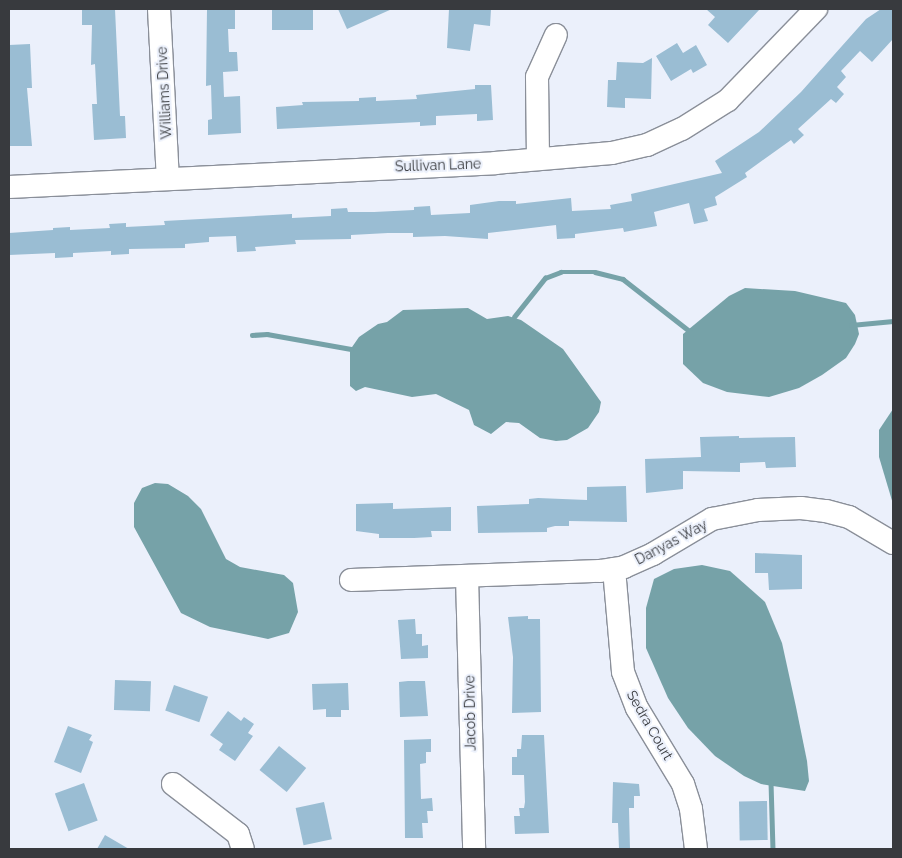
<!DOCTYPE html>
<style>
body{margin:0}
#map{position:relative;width:902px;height:858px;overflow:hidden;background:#ebf0fb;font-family:Raleway,sans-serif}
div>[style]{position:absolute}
.water>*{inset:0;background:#76a2a8}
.stream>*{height:4.5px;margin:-2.25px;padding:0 2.25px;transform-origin:2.25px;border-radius:2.25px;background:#76a2a8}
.building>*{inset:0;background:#9abdd3;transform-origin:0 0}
.roads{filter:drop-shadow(1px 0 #8a8f99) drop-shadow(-1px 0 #8a8f99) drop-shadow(0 1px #8a8f99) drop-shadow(0 -1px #8a8f99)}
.minor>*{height:22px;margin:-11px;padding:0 11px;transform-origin:11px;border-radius:11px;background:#fff}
span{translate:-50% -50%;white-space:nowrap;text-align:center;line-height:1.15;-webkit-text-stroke:4px #ebf0fb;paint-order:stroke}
.street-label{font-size:14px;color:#383a3e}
.frame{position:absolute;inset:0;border:10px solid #383a3e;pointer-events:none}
</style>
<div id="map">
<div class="water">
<div style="clip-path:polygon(745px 288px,795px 291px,846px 303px,855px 315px,859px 334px,855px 344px,846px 358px,822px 375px,799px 388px,769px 397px,727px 392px,703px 383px,683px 364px,683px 334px,729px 296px)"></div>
<div style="clip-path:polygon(468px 308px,487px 319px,508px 316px,521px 320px,563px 349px,601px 402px,599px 412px,588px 428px,567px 440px,556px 441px,540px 438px,519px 423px,506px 422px,491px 434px,474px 425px,469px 410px,436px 394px,412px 397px,365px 387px,356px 391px,350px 386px,350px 350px,359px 337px,378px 324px,387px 322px,403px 310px)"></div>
<div style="clip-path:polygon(893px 409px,893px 504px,879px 457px,879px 430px)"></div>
<div style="clip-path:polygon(155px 483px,168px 484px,188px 496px,201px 509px,226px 559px,240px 567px,284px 575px,293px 583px,298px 612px,289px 633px,268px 639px,210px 627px,181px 613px,134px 527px,134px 503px,142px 488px)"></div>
<div style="clip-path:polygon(702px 565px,730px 571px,765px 602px,782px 643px,796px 707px,807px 761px,809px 781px,805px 791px,761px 784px,744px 776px,715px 756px,688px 728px,668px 698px,646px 648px,646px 608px,654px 579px,674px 569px)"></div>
</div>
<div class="stream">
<div style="left:514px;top:317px;width:50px;rotate:-51.5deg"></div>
<div style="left:545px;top:278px;width:17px;rotate:-21deg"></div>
<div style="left:561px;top:272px;width:34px"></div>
<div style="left:595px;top:272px;width:29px;rotate:14deg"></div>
<div style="left:623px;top:279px;width:88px;rotate:38deg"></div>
<div style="left:851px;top:325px;width:42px;rotate:-5.4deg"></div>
<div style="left:252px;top:335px;width:15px;rotate:-4deg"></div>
<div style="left:267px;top:334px;width:85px;rotate:10.1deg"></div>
<div style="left:771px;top:782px;width:67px;rotate:88.3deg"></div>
</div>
<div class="building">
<div style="clip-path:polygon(82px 9px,115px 9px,120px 116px,125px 116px,126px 138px,94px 140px,92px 104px,97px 104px,95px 64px,91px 65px,92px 25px,82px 25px)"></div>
<div style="clip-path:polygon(207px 9px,235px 9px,235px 29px,228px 29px,229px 52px,237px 52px,238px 71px,223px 72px,224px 97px,240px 96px,241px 133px,208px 135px,208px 120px,212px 119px,211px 85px,206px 86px)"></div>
<div style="left:272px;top:9px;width:41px;height:21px"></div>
<div style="clip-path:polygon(338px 9px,392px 9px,347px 29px)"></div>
<div style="clip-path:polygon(449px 9px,491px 9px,490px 26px,474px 24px,470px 51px,447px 48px)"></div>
<div style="clip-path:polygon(706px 9px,760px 9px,728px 43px,708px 25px,715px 17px)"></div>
<div style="clip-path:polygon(881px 9px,893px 9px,893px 39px,872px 62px,860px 51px,841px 71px,846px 77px,837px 87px,844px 94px,836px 103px,831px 99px,798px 129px,804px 135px,794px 144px,791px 140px,745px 173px,747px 177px,715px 197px,717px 205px,704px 209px,708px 221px,694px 224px,689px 203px,654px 212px,657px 226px,624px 232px,623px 228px,575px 234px,575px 238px,557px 239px,556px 225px,488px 233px,488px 239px,445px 236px,413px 237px,413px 233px,388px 233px,351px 235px,351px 239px,295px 240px,296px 244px,255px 247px,256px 251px,237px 252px,236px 236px,209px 237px,209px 242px,185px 244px,185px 248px,129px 249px,129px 254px,111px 255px,111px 251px,73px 253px,73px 257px,55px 258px,55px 253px,9px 255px,9px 233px,53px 230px,53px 228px,70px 227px,70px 230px,110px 228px,109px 224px,126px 223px,126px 227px,165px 225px,164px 221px,292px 214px,292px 218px,331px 216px,331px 209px,347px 208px,348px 212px,374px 212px,414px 210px,414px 207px,430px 206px,431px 215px,470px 213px,470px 205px,499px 201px,516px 201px,516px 204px,571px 198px,572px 211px,611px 209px,610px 205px,632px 201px,631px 194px,722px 173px,715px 161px,759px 132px,801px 92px,866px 19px)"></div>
<div style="clip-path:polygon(677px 43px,683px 53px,696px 45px,707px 65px,693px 73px,691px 69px,671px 81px,656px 56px)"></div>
<div style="clip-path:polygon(30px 44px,32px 88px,27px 88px,32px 146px,9px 146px,9px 45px)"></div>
<div style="clip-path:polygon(652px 58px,651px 99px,625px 98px,625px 108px,607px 107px,608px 80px,616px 80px,617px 62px,643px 63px)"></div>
<div style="clip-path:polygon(475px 85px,491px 85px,493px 120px,477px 121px,477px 114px,436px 116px,436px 125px,420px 126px,420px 122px,277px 129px,276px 107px,303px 105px,302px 102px,359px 101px,359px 98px,376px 97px,376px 101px,417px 99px,416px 95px,475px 89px)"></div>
<div style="clip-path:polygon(739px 436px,739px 438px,795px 437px,796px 467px,766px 468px,765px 462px,740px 463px,740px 472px,683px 471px,683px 489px,646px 493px,645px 459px,701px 457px,700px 437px)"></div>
<div style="clip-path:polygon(626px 486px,627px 522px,569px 521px,569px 526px,555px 526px,547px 528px,547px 532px,478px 533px,477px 506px,529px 504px,529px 499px,538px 498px,587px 500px,587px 487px)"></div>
<div style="clip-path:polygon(393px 503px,393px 509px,451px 507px,451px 531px,431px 531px,432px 537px,414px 538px,379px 538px,379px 534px,356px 531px,356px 504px)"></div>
<div style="clip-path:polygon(755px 553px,802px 555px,802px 589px,769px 590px,768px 573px,755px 573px)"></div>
<div style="clip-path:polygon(528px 616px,528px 619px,540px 619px,541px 712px,512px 713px,513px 657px,508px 617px)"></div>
<div style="clip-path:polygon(415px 619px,416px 634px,422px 634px,422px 646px,428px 645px,428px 658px,401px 659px,398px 620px)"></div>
<div style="left:115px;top:680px;width:36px;height:30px;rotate:2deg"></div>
<div style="clip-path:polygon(408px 681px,425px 681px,428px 716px,400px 717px,399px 682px)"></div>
<div style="clip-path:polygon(348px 683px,349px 710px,341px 710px,341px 717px,326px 717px,326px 709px,313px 710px,312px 684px)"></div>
<div style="left:174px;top:685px;width:36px;height:27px;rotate:19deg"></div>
<div style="clip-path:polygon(228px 711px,241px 721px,244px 717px,254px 724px,248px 733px,253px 736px,235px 761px,219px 750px,223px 744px,210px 735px)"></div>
<div style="clip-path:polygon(68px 726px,92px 735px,89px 740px,93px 742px,81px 773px,54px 762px)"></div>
<div style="clip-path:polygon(522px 735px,544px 735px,549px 833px,515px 834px,514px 816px,520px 816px,519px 808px,524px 808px,525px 802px,524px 775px,512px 775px,512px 757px,517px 757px,517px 749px,521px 749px)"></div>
<div style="clip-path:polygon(431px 739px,431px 752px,426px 752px,426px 763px,420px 764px,421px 799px,432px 798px,433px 811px,427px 811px,428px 823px,422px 823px,423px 838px,405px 838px,404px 740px)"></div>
<div style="left:279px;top:746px;width:35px;height:31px;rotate:39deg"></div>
<div style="clip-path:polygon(613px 782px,639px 784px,640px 796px,634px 796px,634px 808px,629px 808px,630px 849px,619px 849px,618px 823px,612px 823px)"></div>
<div style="left:84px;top:783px;width:40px;height:31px;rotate:70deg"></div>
<div style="left:767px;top:801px;width:39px;height:28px;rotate:89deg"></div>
<div style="left:324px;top:802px;width:38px;height:29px;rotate:78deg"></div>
<div style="clip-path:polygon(105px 835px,129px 849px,97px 849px)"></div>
</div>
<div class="roads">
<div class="minor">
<div style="left:159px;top:9px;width:169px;rotate:87deg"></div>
<div style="left:538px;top:159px;width:82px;rotate:-90.7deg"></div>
<div style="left:537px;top:77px;width:46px;rotate:-65.7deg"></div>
<div style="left:9px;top:187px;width:487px;rotate:-2.8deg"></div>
<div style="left:495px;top:163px;width:117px;rotate:-4.9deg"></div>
<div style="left:612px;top:153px;width:36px;rotate:-13deg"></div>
<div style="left:647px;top:145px;width:38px;rotate:-25deg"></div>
<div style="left:682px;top:129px;width:54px;rotate:-32.2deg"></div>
<div style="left:728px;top:100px;width:127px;rotate:-46deg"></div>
<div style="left:614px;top:569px;width:103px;rotate:85deg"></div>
<div style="left:623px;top:672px;width:39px;rotate:69deg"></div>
<div style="left:637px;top:708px;width:89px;rotate:58.8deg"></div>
<div style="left:683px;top:784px;width:26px;rotate:72deg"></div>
<div style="left:691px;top:809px;width:40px;rotate:82.9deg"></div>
<div style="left:467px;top:576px;width:273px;rotate:88.5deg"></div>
<div style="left:351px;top:580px;width:249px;rotate:-2.1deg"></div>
<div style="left:600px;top:571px;width:24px;rotate:-9deg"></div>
<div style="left:624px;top:567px;width:32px;rotate:-24deg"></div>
<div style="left:653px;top:554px;width:69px;rotate:-30.7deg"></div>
<div style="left:712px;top:519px;width:47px;rotate:-11.1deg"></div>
<div style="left:758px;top:510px;width:43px;rotate:-2.7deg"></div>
<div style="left:801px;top:508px;width:25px;rotate:7deg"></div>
<div style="left:826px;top:511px;width:24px;rotate:15deg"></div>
<div style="left:849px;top:517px;width:51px;rotate:30.6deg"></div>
<div style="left:173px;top:784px;width:82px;rotate:37.6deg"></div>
<div style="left:238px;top:834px;width:16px;rotate:72deg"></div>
</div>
</div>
<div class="street-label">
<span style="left:164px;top:93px;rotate:-93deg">Williams Drive</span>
<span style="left:438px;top:165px;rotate:-2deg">Sullivan Lane</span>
<span style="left:671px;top:542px;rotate:-28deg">Danyas Way</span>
<span style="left:470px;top:713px;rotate:-91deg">Jacob Drive</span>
<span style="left:650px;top:725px;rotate:60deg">Sedra Court</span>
</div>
<div class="frame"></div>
</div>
